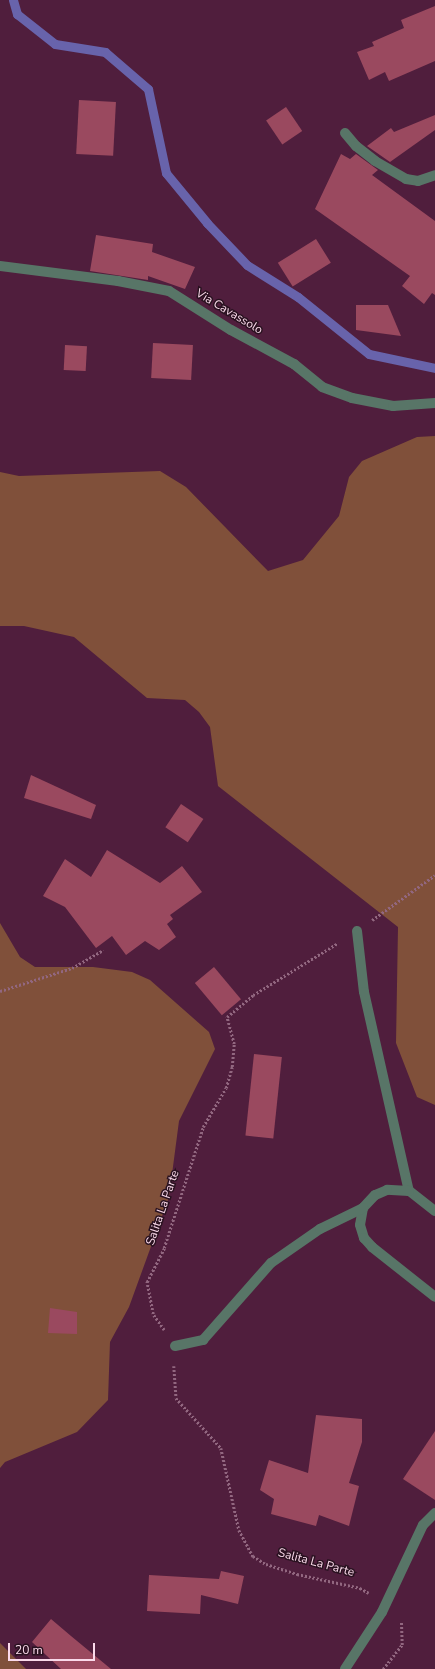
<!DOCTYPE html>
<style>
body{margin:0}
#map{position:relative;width:435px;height:1669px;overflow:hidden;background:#501e3d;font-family:"Nunito Sans",sans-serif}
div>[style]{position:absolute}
.green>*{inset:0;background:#80503a}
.stream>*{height:9px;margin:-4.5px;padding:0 4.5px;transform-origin:4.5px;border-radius:4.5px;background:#6863ab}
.building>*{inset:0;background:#9a495f;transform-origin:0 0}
.path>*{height:2.5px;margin-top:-1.25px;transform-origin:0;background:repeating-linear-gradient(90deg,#926780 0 2px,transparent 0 4px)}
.minor>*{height:10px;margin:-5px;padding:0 5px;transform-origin:5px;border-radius:5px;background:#587567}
span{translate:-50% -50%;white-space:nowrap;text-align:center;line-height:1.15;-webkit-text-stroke:3px #291220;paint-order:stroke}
.street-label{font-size:12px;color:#fbdaeb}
.scale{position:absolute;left:8px;top:1643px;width:87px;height:18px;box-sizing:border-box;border:2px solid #fbdaeb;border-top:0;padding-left:5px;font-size:12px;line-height:14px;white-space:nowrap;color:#fbdaeb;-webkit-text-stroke:3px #291220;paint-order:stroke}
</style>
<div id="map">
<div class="green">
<div style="clip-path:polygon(435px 436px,435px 1105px,417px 1097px,396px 1043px,398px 927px,218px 786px,210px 727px,199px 712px,185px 700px,147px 698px,74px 637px,24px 626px,0 626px,0 472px,19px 476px,160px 471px,186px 487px,268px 571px,303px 560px,339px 516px,349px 477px,362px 461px,417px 437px)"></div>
<div style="clip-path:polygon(0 923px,20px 957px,35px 967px,93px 967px,132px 972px,150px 980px,209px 1032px,215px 1049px,179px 1121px,169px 1197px,129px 1307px,110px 1342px,108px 1400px,77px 1432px,5px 1462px,0 1468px)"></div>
<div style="clip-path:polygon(0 1643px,26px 1669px,0 1669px)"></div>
</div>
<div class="stream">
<div style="left:13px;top:0;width:15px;rotate:74deg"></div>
<div style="left:17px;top:14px;width:48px;rotate:38.3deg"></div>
<div style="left:55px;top:44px;width:51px;rotate:9.1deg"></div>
<div style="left:105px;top:52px;width:57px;rotate:40.7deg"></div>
<div style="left:148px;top:89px;width:86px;rotate:77.9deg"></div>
<div style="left:166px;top:173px;width:65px;rotate:50.6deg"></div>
<div style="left:207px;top:223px;width:58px;rotate:46.4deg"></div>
<div style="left:247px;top:265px;width:60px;rotate:32.1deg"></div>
<div style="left:298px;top:297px;width:91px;rotate:38.8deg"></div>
<div style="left:369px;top:354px;width:67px;rotate:12deg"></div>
</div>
<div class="building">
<div style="clip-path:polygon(435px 6px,435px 61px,389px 81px,385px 72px,369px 80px,357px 52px,374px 46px,372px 42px,404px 28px,401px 20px)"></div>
<div style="left:79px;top:100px;width:37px;height:54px;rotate:3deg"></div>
<div style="left:286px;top:107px;width:29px;height:24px;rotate:56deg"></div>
<div style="clip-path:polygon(435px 115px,435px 130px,390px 162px,367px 146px,391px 128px,394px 132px)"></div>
<div style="clip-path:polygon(341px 154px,350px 159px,356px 154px,378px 170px,372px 175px,435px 221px,435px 295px,432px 293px,424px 304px,402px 286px,410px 276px,315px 209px)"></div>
<div style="clip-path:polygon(96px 235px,153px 244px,152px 252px,195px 267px,185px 289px,148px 276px,148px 280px,90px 271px)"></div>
<div style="left:316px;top:239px;width:28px;height:45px;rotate:58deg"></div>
<div style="clip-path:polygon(356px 305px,388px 305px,401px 336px,356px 330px)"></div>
<div style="left:153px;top:343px;width:40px;height:35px;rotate:3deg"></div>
<div style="left:65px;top:345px;width:22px;height:25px;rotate:3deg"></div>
<div style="clip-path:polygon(31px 775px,96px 805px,91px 819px,24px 798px)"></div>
<div style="left:181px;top:804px;width:27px;height:28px;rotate:34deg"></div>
<div style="clip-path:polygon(107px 850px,160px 883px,182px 866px,202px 892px,170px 915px,173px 919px,167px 924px,176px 937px,159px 950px,145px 941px,126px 955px,112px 936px,96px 948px,65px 907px,43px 896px,65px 859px,91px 877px)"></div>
<div style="left:214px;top:967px;width:42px;height:25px;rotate:50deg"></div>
<div style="left:254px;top:1054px;width:28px;height:82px;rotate:6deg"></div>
<div style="clip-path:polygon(50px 1308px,77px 1312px,77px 1334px,48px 1333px)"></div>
<div style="clip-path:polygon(316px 1415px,362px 1419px,362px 1442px,349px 1483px,359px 1486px,349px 1526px,319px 1515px,316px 1526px,271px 1514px,274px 1499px,260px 1490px,269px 1460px,308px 1473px)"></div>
<div style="clip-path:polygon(435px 1431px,435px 1500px,403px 1479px)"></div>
<div style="clip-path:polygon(221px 1571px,244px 1576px,238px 1604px,201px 1595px,200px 1614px,147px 1611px,149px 1575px,219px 1579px)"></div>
<div style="clip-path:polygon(51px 1619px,71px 1636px,111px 1669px,61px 1669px,32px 1642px)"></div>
</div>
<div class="path">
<div style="left:372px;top:920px;width:77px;rotate:-35.5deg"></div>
<div style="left:0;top:991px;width:76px;rotate:-17.7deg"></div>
<div style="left:72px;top:968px;width:36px;rotate:-30deg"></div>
<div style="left:164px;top:1330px;width:19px;rotate:-125deg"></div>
<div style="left:153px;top:1314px;width:33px;rotate:-101deg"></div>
<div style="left:147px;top:1282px;width:38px;rotate:-63deg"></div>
<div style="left:164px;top:1248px;width:127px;rotate:-72.1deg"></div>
<div style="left:203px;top:1127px;width:45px;rotate:-59.5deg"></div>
<div style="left:226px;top:1088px;width:22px;rotate:-74deg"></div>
<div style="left:232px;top:1067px;width:23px;rotate:-85deg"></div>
<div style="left:234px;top:1044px;width:28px;rotate:-105deg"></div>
<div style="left:227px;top:1017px;width:34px;rotate:-40deg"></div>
<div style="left:253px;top:995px;width:100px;rotate:-31.5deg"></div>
<div style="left:174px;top:1366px;width:32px;rotate:86deg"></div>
<div style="left:176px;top:1398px;width:67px;rotate:48deg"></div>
<div style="left:221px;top:1448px;width:84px;rotate:77.6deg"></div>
<div style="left:239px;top:1530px;width:30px;rotate:62deg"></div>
<div style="left:253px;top:1556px;width:15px;rotate:32deg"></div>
<div style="left:266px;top:1564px;width:33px;rotate:18deg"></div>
<div style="left:297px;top:1574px;width:65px;rotate:12.5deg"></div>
<div style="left:360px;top:1588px;width:10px;rotate:29deg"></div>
<div style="left:383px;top:1669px;width:31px;rotate:-52deg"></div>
<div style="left:402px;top:1645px;width:24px;rotate:-92deg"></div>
</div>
<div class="minor">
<div style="left:345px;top:133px;width:17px;rotate:50deg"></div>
<div style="left:356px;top:146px;width:24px;rotate:38deg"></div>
<div style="left:375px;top:161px;width:36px;rotate:30deg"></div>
<div style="left:406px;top:179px;width:12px;rotate:9deg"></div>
<div style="left:418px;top:181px;width:18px;rotate:-19deg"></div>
<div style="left:0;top:266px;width:119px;rotate:7.2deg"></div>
<div style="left:118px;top:281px;width:52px;rotate:11.1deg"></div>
<div style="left:169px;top:291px;width:73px;rotate:32.2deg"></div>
<div style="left:231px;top:330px;width:72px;rotate:28.4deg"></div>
<div style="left:294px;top:364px;width:36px;rotate:39deg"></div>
<div style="left:322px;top:387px;width:32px;rotate:20deg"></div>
<div style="left:352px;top:398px;width:42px;rotate:11deg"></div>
<div style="left:393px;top:406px;width:42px;rotate:-4.1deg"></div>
<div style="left:357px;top:931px;width:61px;rotate:83.5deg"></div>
<div style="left:364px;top:992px;width:204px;rotate:77.3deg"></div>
<div style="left:435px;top:1211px;width:33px;rotate:-142deg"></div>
<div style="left:409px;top:1191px;width:22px;rotate:-177deg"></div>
<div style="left:387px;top:1190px;width:13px;rotate:157deg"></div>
<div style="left:375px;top:1195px;width:18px;rotate:133deg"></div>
<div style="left:363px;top:1208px;width:17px;rotate:100deg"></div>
<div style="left:360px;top:1225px;width:14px;rotate:73deg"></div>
<div style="left:364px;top:1238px;width:12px;rotate:48deg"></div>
<div style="left:372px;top:1247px;width:80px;rotate:38.4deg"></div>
<div style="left:175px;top:1346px;width:29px;rotate:-12deg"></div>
<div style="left:203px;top:1340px;width:103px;rotate:-48.6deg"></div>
<div style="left:271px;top:1263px;width:60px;rotate:-34.8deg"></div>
<div style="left:320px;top:1229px;width:48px;rotate:-26deg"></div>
<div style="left:345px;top:1669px;width:68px;rotate:-57deg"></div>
<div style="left:382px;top:1612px;width:96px;rotate:-64.8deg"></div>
<div style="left:423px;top:1525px;width:17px;rotate:-45deg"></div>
</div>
<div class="street-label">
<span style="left:229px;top:312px;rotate:31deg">Via Cavassolo</span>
<span style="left:163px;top:1208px;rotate:-71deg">Salita La Parte</span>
<span style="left:316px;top:1563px;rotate:15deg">Salita La Parte</span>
</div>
<div class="scale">20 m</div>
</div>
